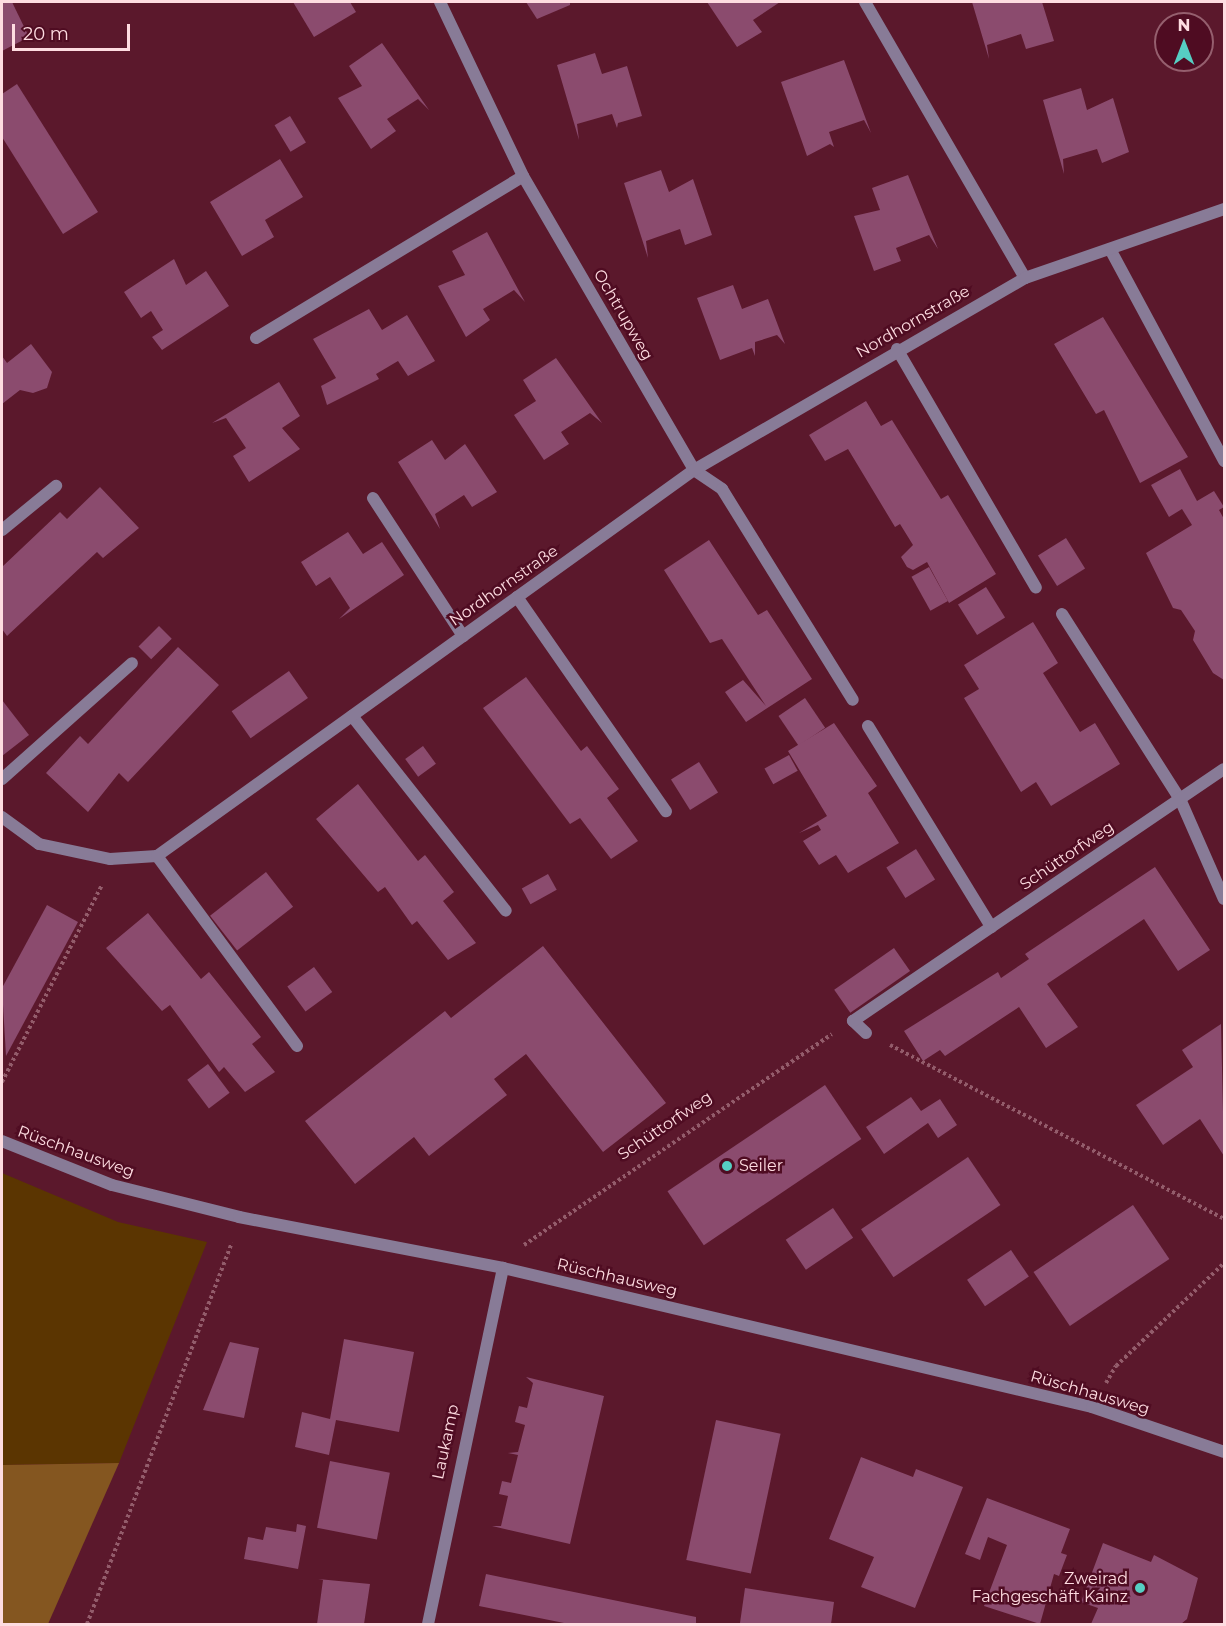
<!DOCTYPE html>
<meta charset="utf-8">
<style>
body{margin:0}
#map{position:relative;width:1226px;height:1626px;overflow:hidden;background:#5b182c;font-family:Montserrat,sans-serif}
div>[style]{position:absolute}
.green>*{inset:0;background:#5b3501}
.forest>*{inset:0;background:#845620}
.building>*{inset:0;background:#8b4b6e;transform-origin:0 0}
.path>*{height:4px;margin-top:-2px;transform-origin:0;background:repeating-linear-gradient(90deg,#935c6b 0 3px,transparent 0 6px)}
.service>*{height:12px;margin:-6px;padding:0 6px;transform-origin:6px;border-radius:6px;background:#887b97}
.minor>*{height:12px;margin:-6px;padding:0 6px;transform-origin:6px;border-radius:6px;background:#887b97}
.dots>*{width:16px;height:16px;translate:-50% -50%;box-sizing:border-box;border:3px solid #4f0c22;border-radius:50%}
span{translate:-50% -50%;white-space:nowrap;text-align:center;line-height:1.15;-webkit-text-stroke:5px #4f0c22;paint-order:stroke}
.street-label{font-size:16px;color:#fedce1}
.poi-label{font-size:16px;color:#fedce1}
.left{translate:0 -50%;text-align:left}
.right{translate:-100% -50%;text-align:right}
.frame{position:absolute;inset:0;border:3px solid #fedce1;pointer-events:none}
.north{position:absolute;left:1154px;top:12px;width:60px;height:60px;box-sizing:border-box;background:#4f0c22;border:2px solid #955f6e;border-radius:50%;rotate:0deg;font-size:16px;font-weight:700;line-height:24px;text-align:center;color:#fedce1}
.north::after{content:'';display:block;margin:auto;width:21px;height:27px;background:#56cec3;clip-path:polygon(50% 0,100% 100%,50% 72%,0 100%)}
.scale{position:absolute;left:12px;top:24px;width:118px;height:27px;box-sizing:border-box;border:3px solid #fedce1;border-top:0;padding-left:8px;font-size:18px;line-height:21px;white-space:nowrap;color:#fedce1;-webkit-text-stroke:4px #4f0c22;paint-order:stroke}
</style>
<div id="map">
<div class="green">
<div style="clip-path:polygon(2px 1173px,118px 1222px,207px 1242px,119px 1463px,2px 1465px)"></div>
</div>
<div class="forest">
<div style="clip-path:polygon(119px 1463px,48px 1624px,2px 1624px,2px 1465px)"></div>
</div>
<div class="building">
<div style="clip-path:polygon(2px 2px,12px 2px,29px 37px,2px 51px)"></div>
<div style="clip-path:polygon(293px 2px,350px 2px,356px 12px,314px 37px)"></div>
<div style="clip-path:polygon(526px 2px,570px 2px,570px 5px,537px 19px)"></div>
<div style="clip-path:polygon(707px 2px,780px 2px,753px 20px,762px 32px,737px 47px)"></div>
<div style="clip-path:polygon(972px 2px,1042px 2px,1054px 41px,1026px 49px,1021px 34px,987px 45px,989px 59px)"></div>
<div style="clip-path:polygon(382px 43px,429px 110px,418px 99px,387px 119px,396px 131px,371px 149px,338px 98px,362px 86px,349px 66px)"></div>
<div style="clip-path:polygon(595px 53px,602px 74px,627px 66px,642px 116px,618px 123px,617px 128px,612px 114px,577px 124px,579px 140px,557px 65px)"></div>
<div style="clip-path:polygon(844px 60px,871px 133px,864px 120px,829px 132px,834px 147px,830px 144px,807px 156px,781px 82px)"></div>
<div style="clip-path:polygon(17px 84px,98px 212px,63px 234px,2px 137px,2px 94px)"></div>
<div style="clip-path:polygon(1081px 88px,1087px 110px,1113px 98px,1129px 152px,1102px 163px,1097px 149px,1063px 159px,1064px 174px,1043px 100px)"></div>
<div style="left:290px;top:116px;width:31px;height:18px;rotate:59deg"></div>
<div style="clip-path:polygon(280px 159px,303px 197px,265px 220px,274px 237px,242px 256px,210px 202px)"></div>
<div style="clip-path:polygon(661px 170px,669px 192px,693px 179px,712px 235px,685px 245px,680px 229px,646px 241px,648px 258px,624px 183px)"></div>
<div style="clip-path:polygon(908px 175px,938px 249px,929px 235px,896px 248px,901px 261px,874px 271px,854px 216px,880px 210px,872px 188px)"></div>
<div style="clip-path:polygon(487px 232px,525px 302px,514px 290px,483px 309px,490px 320px,466px 337px,438px 286px,465px 275px,452px 251px)"></div>
<div style="clip-path:polygon(174px 259px,186px 285px,206px 271px,229px 306px,162px 350px,152px 337px,163px 330px,151px 311px,141px 318px,124px 292px)"></div>
<div style="clip-path:polygon(733px 285px,742px 309px,768px 299px,785px 344px,777px 335px,755px 342px,755px 356px,752px 348px,720px 360px,697px 298px)"></div>
<div style="clip-path:polygon(369px 309px,382px 330px,407px 315px,435px 361px,408px 376px,398px 361px,376px 374px,379px 379px,327px 405px,321px 386px,336px 378px,313px 339px)"></div>
<div style="clip-path:polygon(1103px 317px,1188px 457px,1140px 483px,1104px 410px,1096px 414px,1054px 344px)"></div>
<div style="clip-path:polygon(31px 344px,52px 372px,47px 388px,33px 393px,20px 390px,2px 404px,2px 356px,7px 363px)"></div>
<div style="clip-path:polygon(556px 358px,602px 423px,590px 413px,561px 432px,569px 444px,544px 460px,514px 415px,536px 401px,523px 380px)"></div>
<div style="clip-path:polygon(279px 382px,300px 416px,282px 428px,300px 449px,249px 482px,233px 456px,246px 448px,226px 418px,212px 423px)"></div>
<div style="clip-path:polygon(866px 401px,881px 426px,892px 420px,941px 499px,948px 495px,996px 574px,949px 603px,927px 562px,913px 570px,907px 567px,901px 557px,913px 545px,900px 524px,895px 527px,848px 449px,825px 461px,809px 435px)"></div>
<div style="clip-path:polygon(432px 440px,445px 460px,465px 444px,497px 492px,472px 507px,464px 495px,435px 514px,440px 529px,398px 462px)"></div>
<div style="clip-path:polygon(1180px 469px,1197px 501px,1214px 491px,1224px 507px,1219px 510px,1224px 519px,1224px 680px,1213px 673px,1193px 640px,1195px 631px,1181px 610px,1173px 608px,1146px 553px,1192px 525px,1182px 509px,1169px 517px,1151px 485px)"></div>
<div style="clip-path:polygon(100px 487px,139px 528px,103px 558px,97px 552px,7px 636px,2px 629px,2px 567px,60px 512px,67px 519px)"></div>
<div style="clip-path:polygon(348px 532px,363px 554px,382px 542px,404px 575px,339px 619px,350px 608px,330px 577px,316px 586px,301px 562px)"></div>
<div style="left:1066px;top:538px;width:36px;height:33px;rotate:58deg"></div>
<div style="clip-path:polygon(709px 540px,758px 615px,767px 610px,812px 679px,746px 722px,725px 692px,743px 680px,766px 706px,722px 639px,710px 643px,664px 570px)"></div>
<div style="left:929px;top:567px;width:39px;height:20px;rotate:61deg"></div>
<div style="left:986px;top:587px;width:36px;height:33px;rotate:58deg"></div>
<div style="clip-path:polygon(1033px 622px,1058px 663px,1043px 673px,1080px 732px,1095px 723px,1120px 764px,1051px 806px,1036px 782px,1021px 792px,964px 698px,979px 689px,964px 665px)"></div>
<div style="left:159px;top:626px;width:18px;height:29px;rotate:45deg"></div>
<div style="clip-path:polygon(178px 647px,219px 685px,128px 782px,119px 773px,88px 812px,46px 773px,80px 736px,88px 744px)"></div>
<div style="left:289px;top:671px;width:33px;height:70px;rotate:55deg"></div>
<div style="clip-path:polygon(526px 677px,581px 751px,587px 746px,619px 789px,607px 798px,638px 841px,611px 859px,580px 818px,570px 824px,483px 708px)"></div>
<div style="left:805px;top:698px;width:36px;height:32px;rotate:56deg"></div>
<div style="clip-path:polygon(2px 700px,29px 735px,2px 756px)"></div>
<div style="clip-path:polygon(834px 723px,877px 786px,868px 793px,899px 843px,848px 873px,836px 855px,819px 865px,803px 841px,821px 830px,818px 825px,799px 833px,827px 816px,788px 751px)"></div>
<div style="left:423px;top:746px;width:22px;height:22px;rotate:54deg"></div>
<div style="left:789px;top:755px;width:18px;height:28px;rotate:61deg"></div>
<div style="left:699px;top:762px;width:36px;height:33px;rotate:58deg"></div>
<div style="clip-path:polygon(358px 784px,418px 861px,425px 855px,454px 892px,443px 901px,476px 943px,448px 960px,417px 921px,412px 925px,385px 887px,378px 892px,316px 819px)"></div>
<div style="left:916px;top:849px;width:36px;height:35px;rotate:58deg"></div>
<div style="clip-path:polygon(1155px 867px,1210px 950px,1178px 971px,1144px 919px,1047px 984px,1078px 1027px,1046px 1048px,1019px 1007px,945px 1056px,940px 1050px,923px 1061px,904px 1031px,998px 972px,1001px 978px,1029px 959px,1025px 954px)"></div>
<div style="left:266px;top:872px;width:44px;height:71px;rotate:52deg"></div>
<div style="left:548px;top:874px;width:18px;height:30px;rotate:61deg"></div>
<div style="clip-path:polygon(47px 905px,78px 922px,6px 1056px,2px 988px)"></div>
<div style="clip-path:polygon(148px 913px,201px 979px,209px 972px,261px 1037px,252px 1044px,275px 1072px,245px 1092px,224px 1067px,219px 1072px,170px 1005px,162px 1011px,106px 948px)"></div>
<div style="clip-path:polygon(543px 946px,666px 1103px,603px 1152px,526px 1054px,494px 1079px,507px 1095px,429px 1156px,414px 1137px,355px 1184px,305px 1121px,445px 1011px,451px 1018px)"></div>
<div style="left:894px;top:948px;width:28px;height:73px;rotate:55deg"></div>
<div style="left:314px;top:967px;width:31px;height:33px;rotate:54deg"></div>
<div style="clip-path:polygon(1221px 1024px,1224px 1156px,1200px 1119px,1163px 1145px,1136px 1105px,1193px 1067px,1182px 1050px)"></div>
<div style="left:208px;top:1064px;width:36px;height:26px;rotate:53deg"></div>
<div style="left:825px;top:1085px;width:65px;height:190px;rotate:56deg"></div>
<div style="clip-path:polygon(911px 1097px,921px 1111px,940px 1099px,957px 1125px,938px 1138px,928px 1123px,884px 1154px,866px 1127px)"></div>
<div style="left:968px;top:1157px;width:58px;height:129px;rotate:56deg"></div>
<div style="left:1133px;top:1205px;width:65px;height:120px;rotate:56deg"></div>
<div style="left:833px;top:1208px;width:36px;height:57px;rotate:56deg"></div>
<div style="left:1011px;top:1250px;width:32px;height:53px;rotate:56deg"></div>
<div style="clip-path:polygon(344px 1339px,414px 1352px,399px 1432px,336px 1420px,329px 1455px,295px 1447px,302px 1412px,330px 1419px)"></div>
<div style="clip-path:polygon(230px 1342px,259px 1348px,244px 1418px,203px 1410px)"></div>
<div style="clip-path:polygon(526px 1377px,604px 1396px,570px 1544px,492px 1526px,501px 1526px,508px 1496px,499px 1494px,502px 1481px,511px 1483px,518px 1455px,508px 1453px,518px 1452px,525px 1425px,515px 1422px,519px 1406px,527px 1408px,533px 1383px)"></div>
<div style="left:716px;top:1420px;width:66px;height:143px;rotate:12deg"></div>
<div style="clip-path:polygon(861px 1457px,913px 1477px,916px 1469px,963px 1487px,915px 1608px,861px 1587px,874px 1557px,829px 1539px)"></div>
<div style="left:330px;top:1461px;width:61px;height:68px;rotate:11deg"></div>
<div style="clip-path:polygon(987px 1498px,1070px 1529px,1061px 1553px,1067px 1555px,1059px 1576px,1054px 1574px,1040px 1624px,984px 1606px,1007px 1545px,988px 1537px,980px 1560px,965px 1554px)"></div>
<div style="clip-path:polygon(297px 1524px,306px 1526px,298px 1569px,244px 1559px,248px 1537px,263px 1540px,266px 1527px,296px 1532px)"></div>
<div style="clip-path:polygon(1103px 1543px,1151px 1562px,1154px 1555px,1198px 1578px,1187px 1619px,1181px 1624px,1091px 1624px,1098px 1608px,1081px 1602px)"></div>
<div style="clip-path:polygon(486px 1574px,696px 1617px,696px 1624px,569px 1624px,479px 1606px)"></div>
<div style="clip-path:polygon(318px 1579px,370px 1584px,364px 1624px,317px 1624px,323px 1580px)"></div>
<div style="clip-path:polygon(745px 1588px,834px 1602px,831px 1624px,740px 1623px)"></div>
</div>
<div class="path">
<div style="left:890px;top:1045px;width:377px;rotate:27.5deg"></div>
<div style="left:2px;top:1082px;width:221px;rotate:-63.1deg"></div>
<div style="left:524px;top:1245px;width:373px;rotate:-34.4deg"></div>
<div style="left:1106px;top:1383px;width:20px;rotate:-60deg"></div>
<div style="left:1116px;top:1366px;width:149px;rotate:-43.6deg"></div>
<div style="left:87px;top:1624px;width:408px;rotate:-69.2deg"></div>
</div>
<div class="service">
<div style="left:865px;top:2px;width:319px;rotate:59.9deg"></div>
<div style="left:1110px;top:249px;width:241px;rotate:61.7deg"></div>
<div style="left:256px;top:338px;width:312px;rotate:-31.2deg"></div>
<div style="left:897px;top:349px;width:276px;rotate:59.8deg"></div>
<div style="left:694px;top:470px;width:34px;rotate:34deg"></div>
<div style="left:722px;top:489px;width:248px;rotate:58.2deg"></div>
<div style="left:373px;top:498px;width:165px;rotate:56.9deg"></div>
<div style="left:2px;top:530px;width:70px;rotate:-39.2deg"></div>
<div style="left:517px;top:597px;width:261px;rotate:55.2deg"></div>
<div style="left:1062px;top:614px;width:219px;rotate:57.5deg"></div>
<div style="left:1180px;top:799px;width:109px;rotate:66.3deg"></div>
<div style="left:352px;top:716px;width:248px;rotate:51.7deg"></div>
<div style="left:868px;top:726px;width:236px;rotate:58.5deg"></div>
<div style="left:2px;top:779px;width:174px;rotate:-41.7deg"></div>
<div style="left:157px;top:856px;width:236px;rotate:53.6deg"></div>
</div>
<div class="minor">
<div style="left:440px;top:2px;width:193px;rotate:64.5deg"></div>
<div style="left:523px;top:176px;width:340px;rotate:59.8deg"></div>
<div style="left:2px;top:817px;width:46px;rotate:36.1deg"></div>
<div style="left:39px;top:844px;width:73px;rotate:11.9deg"></div>
<div style="left:110px;top:859px;width:47px;rotate:-3.7deg"></div>
<div style="left:157px;top:856px;width:661px;rotate:-35.71deg"></div>
<div style="left:694px;top:470px;width:383px;rotate:-30.1deg"></div>
<div style="left:1025px;top:278px;width:211px;rotate:-19.1deg"></div>
<div style="left:866px;top:1033px;width:18px;rotate:-137deg"></div>
<div style="left:853px;top:1021px;width:448px;rotate:-34.2deg"></div>
<div style="left:2px;top:1141px;width:118px;rotate:21.8deg"></div>
<div style="left:112px;top:1185px;width:131px;rotate:14.1deg"></div>
<div style="left:239px;top:1217px;width:269px;rotate:10.9deg"></div>
<div style="left:503px;top:1268px;width:605px;rotate:13.28deg"></div>
<div style="left:1092px;top:1407px;width:139px;rotate:18.8deg"></div>
<div style="left:428px;top:1624px;width:364px;rotate:-78.1deg"></div>
</div>
<div class="dots">
<div style="left:727px;top:1166px;background:#56cec3"></div>
<div style="left:1140px;top:1588px;background:#56cec3"></div>
</div>
<div class="street-label">
<span style="left:623px;top:315px;rotate:60deg">Ochtrupweg</span>
<span style="left:913px;top:322px;rotate:-30deg">Nordhornstraße</span>
<span style="left:504px;top:586px;rotate:-35deg">Nordhornstraße</span>
<span style="left:1067px;top:856px;rotate:-34deg">Schüttorfweg</span>
<span style="left:665px;top:1126px;rotate:-34deg">Schüttorfweg</span>
<span style="left:76px;top:1152px;rotate:20deg">Rüschhausweg</span>
<span style="left:617px;top:1278px;rotate:13deg">Rüschhausweg</span>
<span style="left:1090px;top:1393px;rotate:16deg">Rüschhausweg</span>
<span style="left:446px;top:1442px;rotate:-78deg">Laukamp</span>
</div>
<div class="poi-label">
<span class="left" style="left:739px;top:1166px">Seiler</span>
<span class="right" style="left:1128px;top:1588px">Zweirad<br>Fachgeschäft Kainz</span>
</div>
<div class="frame"></div>
<div class="north">N</div>
<div class="scale">20 m</div>
</div>
